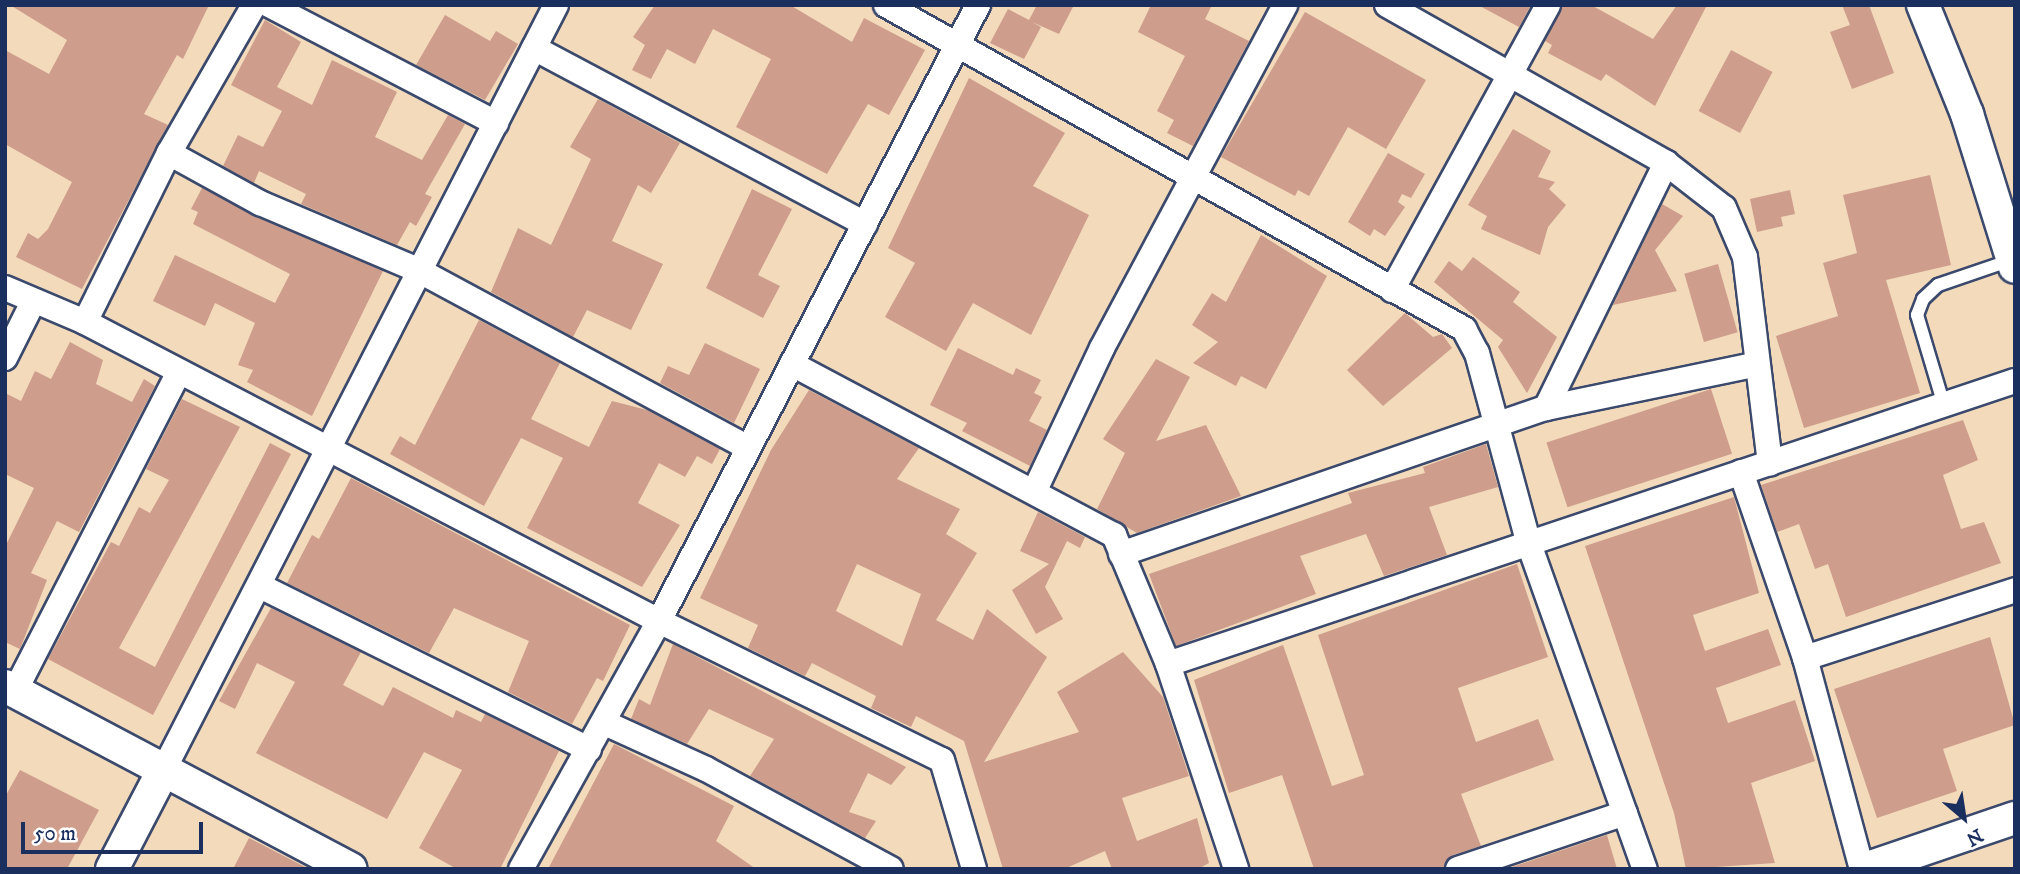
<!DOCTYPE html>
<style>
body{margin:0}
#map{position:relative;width:2020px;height:874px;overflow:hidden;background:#f2dabb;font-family:"IM FELL DW Pica",serif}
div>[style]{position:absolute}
.building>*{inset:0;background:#ce9d8c;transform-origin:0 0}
.roads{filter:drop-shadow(2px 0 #3b496c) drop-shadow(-2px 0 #3b496c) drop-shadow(0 2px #3b496c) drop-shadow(0 -2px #3b496c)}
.service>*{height:12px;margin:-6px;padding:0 6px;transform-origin:6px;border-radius:6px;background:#fff}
.minor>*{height:24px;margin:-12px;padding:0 12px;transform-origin:12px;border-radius:12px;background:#fff}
.tertiary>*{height:32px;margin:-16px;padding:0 16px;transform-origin:16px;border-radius:16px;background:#fff}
span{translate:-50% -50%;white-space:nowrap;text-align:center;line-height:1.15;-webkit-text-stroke:6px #fff;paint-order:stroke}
.frame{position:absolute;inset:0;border:7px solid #1b2f5e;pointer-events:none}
.north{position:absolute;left:1929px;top:783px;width:70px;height:70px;-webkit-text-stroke:5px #fff;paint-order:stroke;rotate:151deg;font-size:19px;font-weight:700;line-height:28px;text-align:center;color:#1b2f5e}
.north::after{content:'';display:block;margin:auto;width:24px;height:32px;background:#1b2f5e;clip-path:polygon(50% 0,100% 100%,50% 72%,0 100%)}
.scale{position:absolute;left:21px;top:822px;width:182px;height:32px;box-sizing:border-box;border:4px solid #1b2f5e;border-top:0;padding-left:9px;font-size:21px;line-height:24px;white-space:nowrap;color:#1b2f5e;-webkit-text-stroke:5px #fff;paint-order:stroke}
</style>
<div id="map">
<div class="building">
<div style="clip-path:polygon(10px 5px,209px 5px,183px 59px,177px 55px,144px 114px,168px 125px,82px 289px,16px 257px,28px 233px,38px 239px,48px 229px,72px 182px,5px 144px,5px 50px,49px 74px,67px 40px)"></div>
<div style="clip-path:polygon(655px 5px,790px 5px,852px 42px,864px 18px,925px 50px,889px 115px,868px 104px,827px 174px,736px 127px,771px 59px,713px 29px,695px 64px,667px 49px,651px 79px,632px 70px,645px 45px,633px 37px)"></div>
<div style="clip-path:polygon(1037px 5px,1074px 5px,1059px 34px,1032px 22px,1041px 27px,1024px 59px,990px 43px,1008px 9px,1029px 20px)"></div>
<div style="clip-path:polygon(1151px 5px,1212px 5px,1205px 19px,1249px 41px,1193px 146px,1167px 133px,1174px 120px,1157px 111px,1185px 56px,1138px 32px)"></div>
<div style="clip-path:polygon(1478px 5px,1531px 5px,1519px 27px)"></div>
<div style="clip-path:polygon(1563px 5px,1591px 5px,1653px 39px,1677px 5px,1707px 5px,1655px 106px,1606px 74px,1601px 81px,1548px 53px,1552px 45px,1545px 41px)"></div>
<div style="clip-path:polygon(1842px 5px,1869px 5px,1894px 73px,1852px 89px,1830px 32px,1850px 25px)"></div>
<div style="clip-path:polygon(1305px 12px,1426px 80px,1386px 149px,1348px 127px,1309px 196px,1298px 190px,1295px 196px,1221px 157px)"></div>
<div style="clip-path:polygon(445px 15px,490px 41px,496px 31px,518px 44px,485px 100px,416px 65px)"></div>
<div style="clip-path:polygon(265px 20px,301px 42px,277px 87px,312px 105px,332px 60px,397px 92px,375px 137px,422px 160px,448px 115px,465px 124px,425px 194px,432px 197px,416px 226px,410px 222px,397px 245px,301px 204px,306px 194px,259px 171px,254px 183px,223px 166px,238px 135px,263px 147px,282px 111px,231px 85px)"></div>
<div style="left:1731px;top:50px;width:47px;height:69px;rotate:28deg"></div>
<div style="clip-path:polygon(969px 78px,1065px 133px,1033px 186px,1089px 215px,1031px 335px,973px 303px,946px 351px,885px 317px,915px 263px,888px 248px)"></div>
<div style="clip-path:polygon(598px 99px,680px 143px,651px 193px,638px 185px,612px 241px,663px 264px,631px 330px,587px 310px,573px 337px,491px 292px,518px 228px,551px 245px,591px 159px,570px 147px)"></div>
<div style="clip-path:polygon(1513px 129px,1551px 151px,1538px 177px,1555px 182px,1549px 189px,1566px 205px,1548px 227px,1540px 255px,1481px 229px,1487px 216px,1468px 205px)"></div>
<div style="clip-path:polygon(1388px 153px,1425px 174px,1411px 198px,1402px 194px,1398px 202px,1405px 207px,1385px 236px,1374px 229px,1370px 236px,1348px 222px)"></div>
<div style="clip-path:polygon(1930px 175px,1951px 265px,1886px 280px,1920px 393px,1804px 428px,1776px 336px,1838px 316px,1823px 263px,1857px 253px,1843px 195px)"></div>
<div style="clip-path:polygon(202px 188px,383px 271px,312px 416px,247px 382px,253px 370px,238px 365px,255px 323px,215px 303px,205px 326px,153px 301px,175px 255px,275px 303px,290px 274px,193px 224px,198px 212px,191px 209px)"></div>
<div style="clip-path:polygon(752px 189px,792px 209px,758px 275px,780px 286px,763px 318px,706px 288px)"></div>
<div style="clip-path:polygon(1790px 190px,1795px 214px,1781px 217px,1783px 226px,1757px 232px,1750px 199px)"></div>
<div style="clip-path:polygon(1662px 204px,1683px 216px,1655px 250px,1677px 291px,1613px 305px)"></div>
<div style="clip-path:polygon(1261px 235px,1327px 276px,1266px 389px,1241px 376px,1236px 386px,1193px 363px,1218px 342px,1192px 325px,1212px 293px,1226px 302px)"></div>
<div style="clip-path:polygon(1473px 257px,1520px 292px,1513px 302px,1557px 337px,1527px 393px,1498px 347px,1503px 340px,1434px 282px,1449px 261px,1462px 271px)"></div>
<div style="left:1718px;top:264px;width:71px;height:35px;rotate:74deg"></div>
<div style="clip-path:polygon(1405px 313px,1433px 337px,1442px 334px,1452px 348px,1383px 406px,1347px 370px)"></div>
<div style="clip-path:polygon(479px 320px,560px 363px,531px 419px,589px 447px,612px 401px,647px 410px,720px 449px,712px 464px,697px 456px,685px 477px,659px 463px,638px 503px,680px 525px,642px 587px,527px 528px,563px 458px,521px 438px,484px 506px,390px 454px,400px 436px,415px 445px)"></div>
<div style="clip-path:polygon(70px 342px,103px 360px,96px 384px,132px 402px,144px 379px,155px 386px,79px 532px,57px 521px,31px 573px,47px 580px,20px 649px,5px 642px,5px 547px,34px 488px,5px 474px,5px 393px,21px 401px,35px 371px,51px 379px)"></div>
<div style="clip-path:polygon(705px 343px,760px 369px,734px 423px,660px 383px,668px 366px,689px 375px)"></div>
<div style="clip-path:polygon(958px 348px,1013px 375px,1016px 368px,1041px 380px,1034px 393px,1042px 397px,1029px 421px,1047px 430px,1030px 466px,962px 431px,967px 423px,930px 405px)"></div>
<div style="clip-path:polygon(1156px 359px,1190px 377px,1156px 441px,1206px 425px,1241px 496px,1137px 533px,1097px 509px,1125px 453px,1103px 439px)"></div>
<div style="left:1711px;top:389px;width:68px;height:173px;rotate:72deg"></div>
<div style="clip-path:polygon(evenodd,809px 390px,919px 448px,897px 479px,960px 509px,946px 534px,977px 553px,936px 620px,973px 640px,987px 609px,1047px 657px,984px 762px,1079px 732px,1057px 692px,1123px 652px,1163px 697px,1189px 776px,1122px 798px,1137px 841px,1197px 818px,1209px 863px,1198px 869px,1112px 869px,1105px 851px,1064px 869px,1003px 869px,964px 741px,916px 716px,911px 727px,871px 708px,876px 696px,812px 663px,805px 676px,748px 648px,758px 625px,700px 598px,771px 450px,809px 390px,857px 564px,921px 594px,902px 646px,836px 611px,857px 564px)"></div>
<div style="clip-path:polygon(182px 399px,240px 427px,119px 648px,155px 667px,270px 443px,291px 454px,153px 715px,48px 659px,111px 542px,119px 546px,139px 507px,150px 513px,169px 480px,146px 469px)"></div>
<div style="clip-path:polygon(1963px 420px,1978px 460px,1943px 475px,1961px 529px,1984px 522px,2001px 563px,1846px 617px,1828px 564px,1815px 569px,1799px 524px,1777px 532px,1761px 485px)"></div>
<div style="clip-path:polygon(1486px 444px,1498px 487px,1429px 507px,1447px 555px,1384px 576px,1366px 534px,1300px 556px,1316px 594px,1176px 646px,1149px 574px,1352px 503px,1348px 493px,1425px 473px,1423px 467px)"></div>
<div style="clip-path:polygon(351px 478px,630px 625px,603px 681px,597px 678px,572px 724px,508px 692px,529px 641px,454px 608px,429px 653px,287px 583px,312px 535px,319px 539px)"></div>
<div style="clip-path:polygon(1734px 497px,1759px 593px,1693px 615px,1705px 651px,1768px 629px,1781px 665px,1716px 688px,1728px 723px,1795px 700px,1815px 761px,1751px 783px,1775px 863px,1686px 869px,1674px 813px,1585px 546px)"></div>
<div style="clip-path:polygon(1038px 512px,1085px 537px,1080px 548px,1067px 541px,1045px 587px,1063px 619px,1036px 634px,1012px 590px,1049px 564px,1020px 551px)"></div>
<div style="clip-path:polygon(1517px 564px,1548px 657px,1458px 688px,1476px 742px,1538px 719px,1554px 760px,1461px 794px,1481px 846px,1453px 855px,1444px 869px,1314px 869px,1282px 775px,1229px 793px,1194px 680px,1283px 645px,1332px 786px,1364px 775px,1318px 635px)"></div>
<div style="clip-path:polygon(271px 608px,361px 652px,343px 685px,383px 706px,393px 687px,453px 718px,456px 710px,481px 722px,485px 714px,559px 751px,500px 869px,457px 869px,419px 848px,462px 770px,424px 752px,387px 819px,256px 753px,295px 682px,257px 663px,235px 709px,219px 701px)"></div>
<div style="clip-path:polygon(1990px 637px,2015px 725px,1943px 749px,1957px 791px,1877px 818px,1834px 689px)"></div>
<div style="clip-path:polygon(673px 644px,906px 767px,891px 785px,868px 773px,849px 812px,876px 821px,865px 838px,750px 776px,774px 739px,709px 709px,687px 744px,631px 719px,639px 699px,650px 705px)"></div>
<div style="clip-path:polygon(614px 744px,734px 806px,716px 841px,756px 869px,548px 869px)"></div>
<div style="clip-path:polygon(20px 770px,99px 810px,67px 869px,5px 869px,5px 797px)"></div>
<div style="clip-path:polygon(1607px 835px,1617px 869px,1506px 869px)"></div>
<div style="clip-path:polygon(249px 838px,309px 869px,233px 869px)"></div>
</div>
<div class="roads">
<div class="service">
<div style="left:1943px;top:402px;width:91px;rotate:-106.6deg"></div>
<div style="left:1917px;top:315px;width:17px;rotate:-69deg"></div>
<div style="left:1923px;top:299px;width:21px;rotate:-43deg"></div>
<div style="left:1938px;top:285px;width:77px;rotate:-18.9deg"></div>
</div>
<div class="minor">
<div style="left:269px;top:5px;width:256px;rotate:27.5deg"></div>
<div style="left:886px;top:5px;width:663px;rotate:29.27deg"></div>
<div style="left:1464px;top:329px;width:27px;rotate:62deg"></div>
<div style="left:1477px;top:353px;width:198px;rotate:74.8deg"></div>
<div style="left:1529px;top:544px;width:345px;rotate:70.4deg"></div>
<div style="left:1387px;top:5px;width:321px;rotate:29.5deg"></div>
<div style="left:1666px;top:163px;width:73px;rotate:37.8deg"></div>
<div style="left:1724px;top:208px;width:53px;rotate:66.8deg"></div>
<div style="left:1745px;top:257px;width:208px;rotate:83.1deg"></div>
<div style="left:534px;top:48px;width:375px;rotate:28deg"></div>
<div style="left:169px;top:153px;width:104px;rotate:28.8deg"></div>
<div style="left:260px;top:203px;width:172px;rotate:23deg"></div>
<div style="left:418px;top:270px;width:374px;rotate:28.3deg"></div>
<div style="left:5px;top:288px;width:87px;rotate:23deg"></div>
<div style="left:85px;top:322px;width:647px;rotate:27.52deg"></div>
<div style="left:659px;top:621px;width:315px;rotate:26.2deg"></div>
<div style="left:942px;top:760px;width:114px;rotate:73.6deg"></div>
<div style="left:1392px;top:290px;width:325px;rotate:-61.3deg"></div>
<div style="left:85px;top:322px;width:189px;rotate:-63.6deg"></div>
<div style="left:169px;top:153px;width:171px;rotate:-60.1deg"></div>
<div style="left:5px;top:358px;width:63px;rotate:-63.4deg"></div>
<div style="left:792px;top:364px;width:365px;rotate:28deg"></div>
<div style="left:1114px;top:535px;width:140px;rotate:67.3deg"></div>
<div style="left:1168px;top:664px;width:216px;rotate:71.6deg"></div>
<div style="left:1546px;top:408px;width:212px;rotate:-11.7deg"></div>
<div style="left:1741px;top:472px;width:197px;rotate:71deg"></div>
<div style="left:1805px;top:658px;width:219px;rotate:74.9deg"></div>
<div style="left:1034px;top:492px;width:159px;rotate:-64.7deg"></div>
<div style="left:1102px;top:348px;width:389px;rotate:-61.9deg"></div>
<div style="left:1121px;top:554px;width:449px;rotate:-19deg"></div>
<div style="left:1546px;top:408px;width:273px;rotate:-63.9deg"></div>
<div style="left:262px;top:587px;width:365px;rotate:26.4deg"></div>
<div style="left:1805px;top:658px;width:221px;rotate:-17.9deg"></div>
<div style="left:1168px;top:664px;width:893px;rotate:-18.48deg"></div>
<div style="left:15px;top:691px;width:356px;rotate:-62.8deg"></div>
<div style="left:605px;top:723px;width:111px;rotate:24.5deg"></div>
<div style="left:706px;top:769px;width:210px;rotate:28.4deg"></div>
<div style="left:163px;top:771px;width:861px;rotate:-62.84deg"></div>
<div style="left:521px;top:869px;width:284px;rotate:-60.9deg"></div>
<div style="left:659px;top:621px;width:694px;rotate:-62.62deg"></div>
<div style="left:1458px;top:869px;width:176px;rotate:-18.5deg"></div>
</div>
<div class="tertiary">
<div style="left:1923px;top:5px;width:118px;rotate:68deg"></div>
<div style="left:1967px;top:114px;width:160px;rotate:72.6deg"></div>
<div style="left:5px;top:686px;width:391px;rotate:27.9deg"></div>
<div style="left:112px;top:869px;width:110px;rotate:-62.5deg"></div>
<div style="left:1865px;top:869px;width:158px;rotate:-18.8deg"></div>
</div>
</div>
<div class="frame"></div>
<div class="north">N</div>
<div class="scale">50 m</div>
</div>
